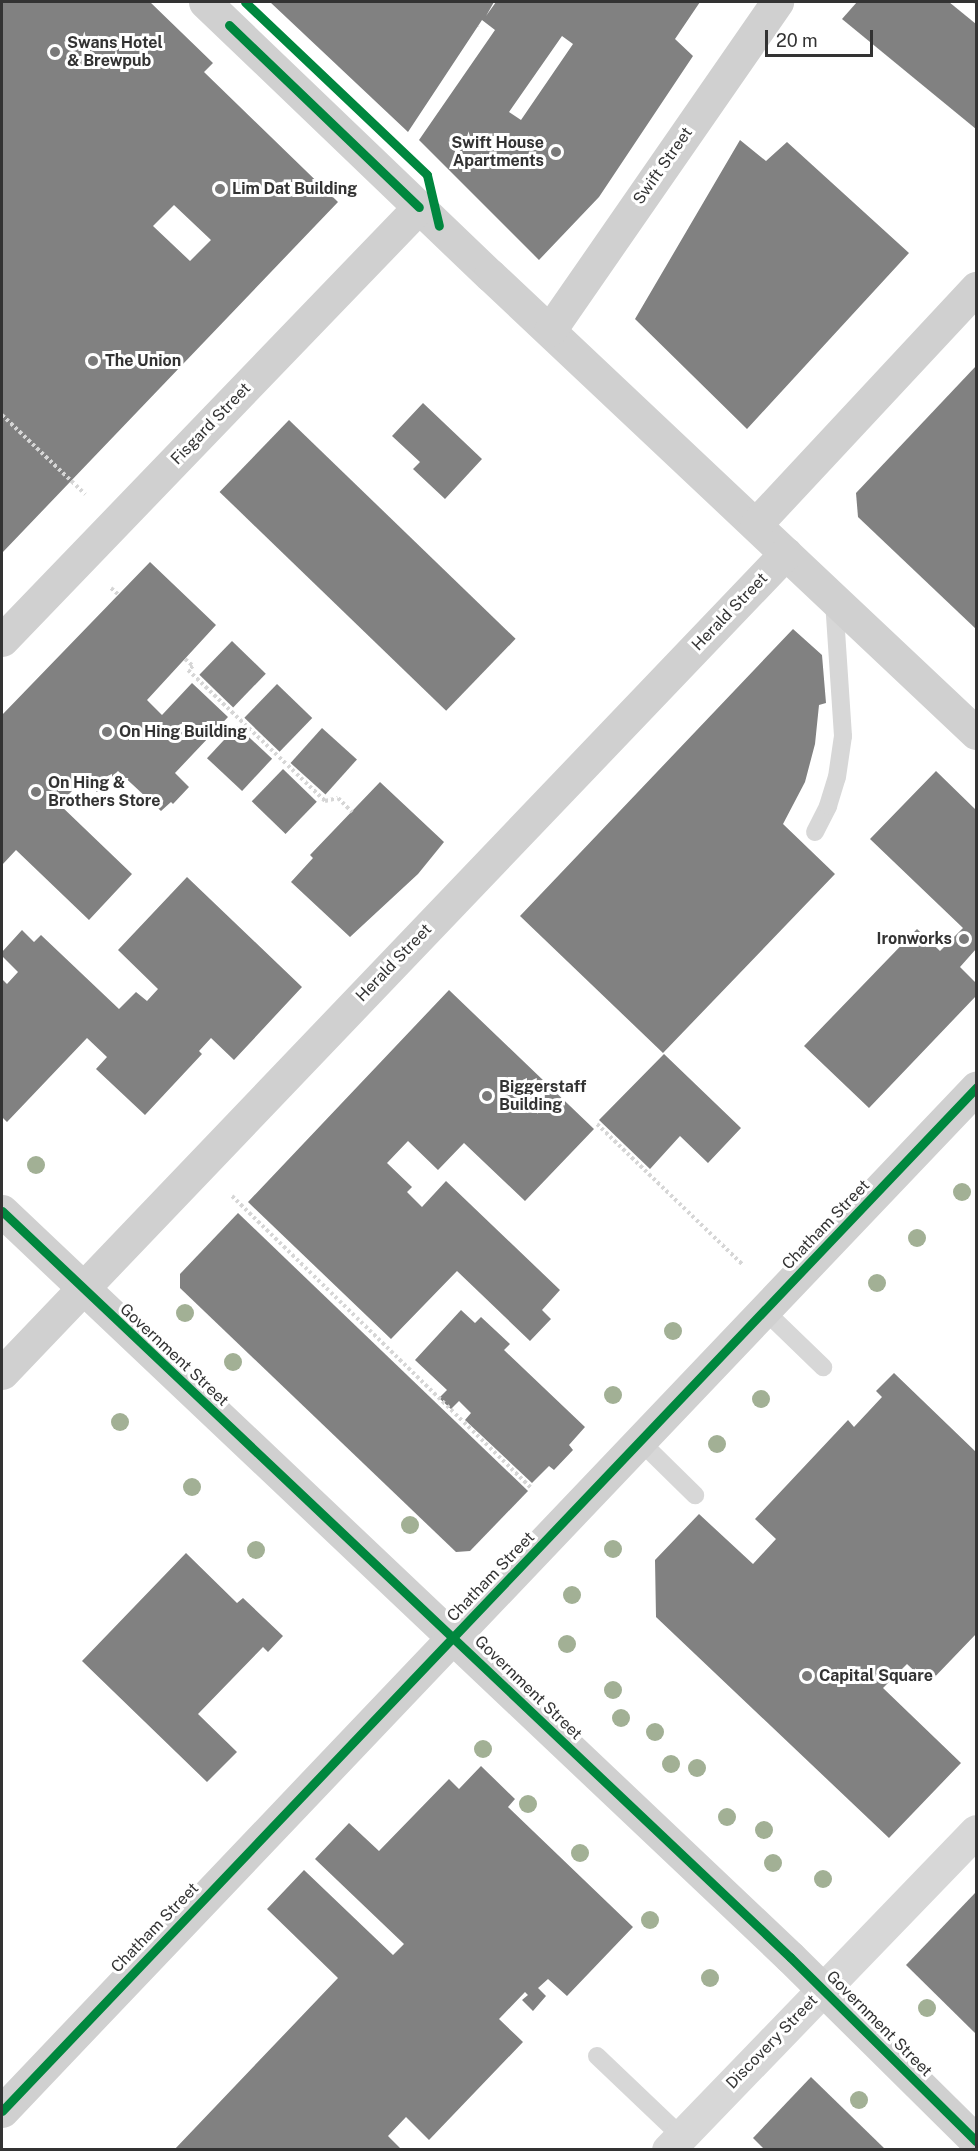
<!DOCTYPE html>
<style>
body{margin:0}
#map{position:relative;width:978px;height:2151px;overflow:hidden;background:#fff;font-family:"Public Sans",sans-serif}
div>[style]{position:absolute}
.building>*{inset:0;background:#818181;transform-origin:0 0}
.path>*{height:4px;margin-top:-2px;transform-origin:0;background:repeating-linear-gradient(90deg,#d6d6d6 0 3px,transparent 0 6px)}
.lane>*{height:18px;margin:-9px;padding:0 9px;transform-origin:9px;border-radius:9px;background:#d7d7d7}
.street>*{height:33px;margin:-16.5px;padding:0 16.5px;transform-origin:16.5px;border-radius:16.5px;background:#d7d7d7}
.secondary>*{height:33px;margin:-16.5px;padding:0 16.5px;transform-origin:16.5px;border-radius:16.5px;background:#d0d0d0}
.cycleway>*{height:9px;margin:-4.5px;padding:0 4.5px;transform-origin:4.5px;border-radius:4.5px;background:#00873e}
.trees>*{width:18px;height:18px;margin:-9px;border-radius:50%;background:#a2b095}
.dots>*{width:16px;height:16px;translate:-50% -50%;box-sizing:border-box;border:3px solid #fff;border-radius:50%}
span{translate:-50% -50%;white-space:nowrap;text-align:center;line-height:1.15;-webkit-text-stroke:6px #fff;paint-order:stroke}
.poi-label{font-size:16px;color:#333;font-weight:700}
.left{translate:0 -50%;text-align:left}
.right{translate:-100% -50%;text-align:right}
.street-label{font-size:16px;color:#333}
.frame{position:absolute;inset:0;border:3px solid #333;pointer-events:none}
.scale{position:absolute;left:765px;top:30px;width:108px;height:27px;box-sizing:border-box;border:3px solid #333;border-top:0;padding-left:8px;font-size:18px;line-height:21px;white-space:nowrap;color:#333;-webkit-text-stroke:4px #fff;paint-order:stroke}
</style>
<div id="map">
<div class="building">
<div style="clip-path:polygon(evenodd,2px 2px,150px 2px,213px 63px,204px 72px,338px 202px,2px 553px,2px 2px,174px 205px,211px 240px,190px 261px,153px 226px,174px 205px)"></div>
<div style="clip-path:polygon(evenodd,270px 2px,494px 2px,486px 16px,496px 2px,700px 2px,675px 39px,693px 56px,599px 197px,539px 260px,419px 140px,495px 30px,482px 20px,408px 132px,270px 2px,562px 36px,573px 44px,521px 120px,509px 112px,562px 36px)"></div>
<div style="clip-path:polygon(857px 2px,949px 2px,976px 24px,976px 129px,842px 19px)"></div>
<div style="clip-path:polygon(740px 140px,766px 161px,787px 142px,909px 253px,747px 429px,635px 319px)"></div>
<div style="clip-path:polygon(976px 366px,976px 629px,858px 517px,856px 493px)"></div>
<div style="clip-path:polygon(423px 403px,482px 459px,445px 499px,413px 469px,420px 462px,392px 436px)"></div>
<div style="left:289px;top:420px;width:315px;height:100px;rotate:44deg"></div>
<div style="clip-path:polygon(150px 562px,216px 625px,147px 700px,162px 715px,192px 683px,228px 717px,175px 773px,189px 787px,173px 804px,171px 802px,161px 811px,118px 771px,97px 792px,84px 779px,59px 804px,132px 874px,89px 920px,16px 850px,2px 865px,2px 715px)"></div>
<div style="clip-path:polygon(793px 629px,822px 655px,826px 703px,819px 705px,815px 744px,805px 782px,783px 824px,835px 874px,663px 1053px,520px 916px)"></div>
<div style="left:232px;top:641px;width:47px;height:47px;rotate:44deg"></div>
<div style="left:277px;top:684px;width:49px;height:47px;rotate:44deg"></div>
<div style="left:237px;top:726px;width:48px;height:44px;rotate:43deg"></div>
<div style="left:322px;top:728px;width:47px;height:47px;rotate:42deg"></div>
<div style="left:283px;top:769px;width:47px;height:45px;rotate:44deg"></div>
<div style="clip-path:polygon(936px 771px,976px 810px,976px 949px,960px 967px,976px 983px,976px 996px,869px 1108px,804px 1046px,917px 929px,940px 951px,963px 928px,870px 839px)"></div>
<div style="clip-path:polygon(380px 782px,444px 842px,418px 874px,350px 937px,291px 882px,313px 858px,310px 855px)"></div>
<div style="clip-path:polygon(187px 877px,302px 987px,234px 1060px,211px 1038px,199px 1051px,202px 1054px,145px 1115px,96px 1069px,107px 1057px,87px 1038px,7px 1122px,2px 1117px,2px 979px,7px 984px,18px 972px,2px 956px,2px 952px,22px 930px,34px 942px,41px 935px,119px 1009px,136px 992px,147px 1001px,158px 989px,118px 950px)"></div>
<div style="clip-path:polygon(449px 990px,594px 1129px,525px 1201px,464px 1143px,438px 1170px,408px 1141px,387px 1163px,412px 1187px,407px 1192px,422px 1207px,446px 1181px,560px 1290px,542px 1310px,551px 1319px,530px 1341px,457px 1271px,391px 1339px,248px 1202px)"></div>
<div style="clip-path:polygon(664px 1054px,741px 1128px,708px 1163px,680px 1136px,650px 1169px,599px 1120px)"></div>
<div style="clip-path:polygon(238px 1213px,528px 1491px,470px 1551px,456px 1552px,180px 1288px,180px 1274px)"></div>
<div style="clip-path:polygon(461px 1310px,475px 1323px,481px 1317px,510px 1344px,504px 1350px,585px 1427px,569px 1445px,573px 1450px,554px 1470px,549px 1466px,532px 1483px,465px 1420px,471px 1413px,459px 1401px,451px 1409px,439px 1398px,447px 1390px,415px 1360px)"></div>
<div style="clip-path:polygon(894px 1373px,976px 1452px,976px 1634px,928px 1684px,907px 1664px,883px 1688px,961px 1763px,889px 1838px,656px 1617px,655px 1560px,699px 1514px,753px 1564px,776px 1539px,755px 1519px,848px 1420px,854px 1427px,882px 1397px,876px 1391px)"></div>
<div style="clip-path:polygon(186px 1553px,237px 1603px,243px 1598px,283px 1636px,268px 1652px,263px 1647px,198px 1714px,237px 1752px,207px 1782px,82px 1661px)"></div>
<div style="clip-path:polygon(481px 1766px,515px 1799px,508px 1807px,633px 1927px,567px 1996px,548px 1979px,538px 1988px,546px 1996px,533px 2011px,522px 2000px,528px 1995px,525px 1992px,499px 2019px,523px 2042px,429px 2140px,406px 2117px,388px 2136px,402px 2150px,174px 2150px,338px 1978px,267px 1909px,304px 1870px,393px 1955px,404px 1944px,315px 1859px,349px 1823px,379px 1851px,449px 1779px,459px 1789px)"></div>
<div style="clip-path:polygon(976px 1892px,976px 2034px,906px 1965px)"></div>
<div style="clip-path:polygon(811px 2077px,886px 2150px,765px 2150px,753px 2138px)"></div>
</div>
<div class="path">
<div style="left:975px;top:2px;width:1px;rotate:45deg"></div>
<div style="left:2px;top:415px;width:115px;rotate:43.6deg"></div>
<div style="left:111px;top:588px;width:9px;rotate:41deg"></div>
<div style="left:185px;top:659px;width:11px;rotate:41deg"></div>
<div style="left:193px;top:666px;width:6px;rotate:141deg"></div>
<div style="left:188px;top:670px;width:190px;rotate:43.7deg"></div>
<div style="left:325px;top:801px;width:13px;rotate:-13deg"></div>
<div style="left:338px;top:798px;width:20px;rotate:45deg"></div>
<div style="left:597px;top:1124px;width:203px;rotate:44deg"></div>
<div style="left:232px;top:1196px;width:417px;rotate:44.3deg"></div>
</div>
<div class="lane">
<div style="left:815px;top:832px;width:29px;rotate:-63deg"></div>
<div style="left:828px;top:806px;width:30px;rotate:-73deg"></div>
<div style="left:837px;top:777px;width:41px;rotate:-81.7deg"></div>
<div style="left:843px;top:736px;width:137px;rotate:-93.8deg"></div>
<div style="left:765px;top:1311px;width:81px;rotate:44deg"></div>
<div style="left:641px;top:1442px;width:76px;rotate:44.5deg"></div>
<div style="left:597px;top:2056px;width:116px;rotate:43.6deg"></div>
</div>
<div class="street">
<div style="left:668px;top:2150px;width:443px;rotate:-46deg"></div>
</div>
<div class="secondary">
<div style="left:205px;top:2px;width:395px;rotate:43.8deg"></div>
<div style="left:490px;top:275px;width:668px;rotate:43.3deg"></div>
<div style="left:550px;top:330px;width:399px;rotate:-55.3deg"></div>
<div style="left:756px;top:524px;width:323px;rotate:-47deg"></div>
<div style="left:2px;top:640px;width:601px;rotate:-46.08deg"></div>
<div style="left:2px;top:1211px;width:1085px;rotate:43.43deg"></div>
<div style="left:790px;top:1957px;width:262px;rotate:44.7deg"></div>
<div style="left:2px;top:1373px;width:1134px;rotate:-46.29deg"></div>
<div style="left:2px;top:2111px;width:1413px;rotate:-46.41deg"></div>
</div>
<div class="cycleway">
<div style="left:245px;top:2px;width:251px;rotate:43.5deg"></div>
<div style="left:427px;top:175px;width:52px;rotate:76.8deg"></div>
<div style="left:229px;top:25px;width:263px;rotate:43.8deg"></div>
<div style="left:2px;top:1211px;width:1085px;rotate:43.43deg"></div>
<div style="left:790px;top:1957px;width:262px;rotate:44.7deg"></div>
<div style="left:2px;top:2111px;width:1413px;rotate:-46.41deg"></div>
</div>
<div class="trees">
<div style="left:36px;top:1165px"></div>
<div style="left:962px;top:1192px"></div>
<div style="left:917px;top:1238px"></div>
<div style="left:877px;top:1283px"></div>
<div style="left:185px;top:1313px"></div>
<div style="left:673px;top:1331px"></div>
<div style="left:233px;top:1362px"></div>
<div style="left:613px;top:1395px"></div>
<div style="left:761px;top:1399px"></div>
<div style="left:120px;top:1422px"></div>
<div style="left:717px;top:1444px"></div>
<div style="left:192px;top:1487px"></div>
<div style="left:410px;top:1525px"></div>
<div style="left:613px;top:1549px"></div>
<div style="left:256px;top:1550px"></div>
<div style="left:572px;top:1595px"></div>
<div style="left:567px;top:1644px"></div>
<div style="left:613px;top:1690px"></div>
<div style="left:621px;top:1718px"></div>
<div style="left:655px;top:1732px"></div>
<div style="left:483px;top:1749px"></div>
<div style="left:671px;top:1764px"></div>
<div style="left:697px;top:1768px"></div>
<div style="left:528px;top:1804px"></div>
<div style="left:727px;top:1817px"></div>
<div style="left:764px;top:1830px"></div>
<div style="left:580px;top:1853px"></div>
<div style="left:773px;top:1863px"></div>
<div style="left:823px;top:1879px"></div>
<div style="left:650px;top:1920px"></div>
<div style="left:710px;top:1978px"></div>
<div style="left:927px;top:2008px"></div>
<div style="left:859px;top:2100px"></div>
</div>
<div class="dots">
<div style="left:55px;top:52px;background:#7a7a7a"></div>
<div style="left:556px;top:152px;background:#7a7a7a"></div>
<div style="left:220px;top:189px;background:#7a7a7a"></div>
<div style="left:93px;top:361px;background:#7a7a7a"></div>
<div style="left:107px;top:732px;background:#7a7a7a"></div>
<div style="left:36px;top:792px;background:#7a7a7a"></div>
<div style="left:964px;top:939px;background:#7a7a7a"></div>
<div style="left:487px;top:1096px;background:#7a7a7a"></div>
<div style="left:807px;top:1676px;background:#7a7a7a"></div>
</div>
<div class="poi-label">
<span class="left" style="left:67px;top:52px">Swans Hotel<br>&amp; Brewpub</span>
<span class="right" style="left:544px;top:152px">Swift House<br>Apartments</span>
<span class="left" style="left:232px;top:189px">Lim Dat Building</span>
<span class="left" style="left:105px;top:361px">The Union</span>
<span class="left" style="left:119px;top:732px">On Hing Building</span>
<span class="left" style="left:48px;top:792px">On Hing &amp;<br>Brothers Store</span>
<span class="right" style="left:952px;top:939px">Ironworks</span>
<span class="left" style="left:499px;top:1096px">Biggerstaff<br>Building</span>
<span class="left" style="left:819px;top:1676px">Capital Square</span>
</div>
<div class="street-label">
<span style="left:663px;top:166px;rotate:-55deg">Swift Street</span>
<span style="left:211px;top:424px;rotate:-46deg">Fisgard Street</span>
<span style="left:730px;top:612px;rotate:-46deg">Herald Street</span>
<span style="left:394px;top:963px;rotate:-46deg">Herald Street</span>
<span style="left:826px;top:1225px;rotate:-46deg">Chatham Street</span>
<span style="left:174px;top:1355px;rotate:43deg">Government Street</span>
<span style="left:491px;top:1577px;rotate:-46deg">Chatham Street</span>
<span style="left:528px;top:1688px;rotate:44deg">Government Street</span>
<span style="left:155px;top:1928px;rotate:-46deg">Chatham Street</span>
<span style="left:879px;top:2024px;rotate:45deg">Government Street</span>
<span style="left:772px;top:2042px;rotate:-46deg">Discovery Street</span>
</div>
<div class="frame"></div>
<div class="scale">20 m</div>
</div>
